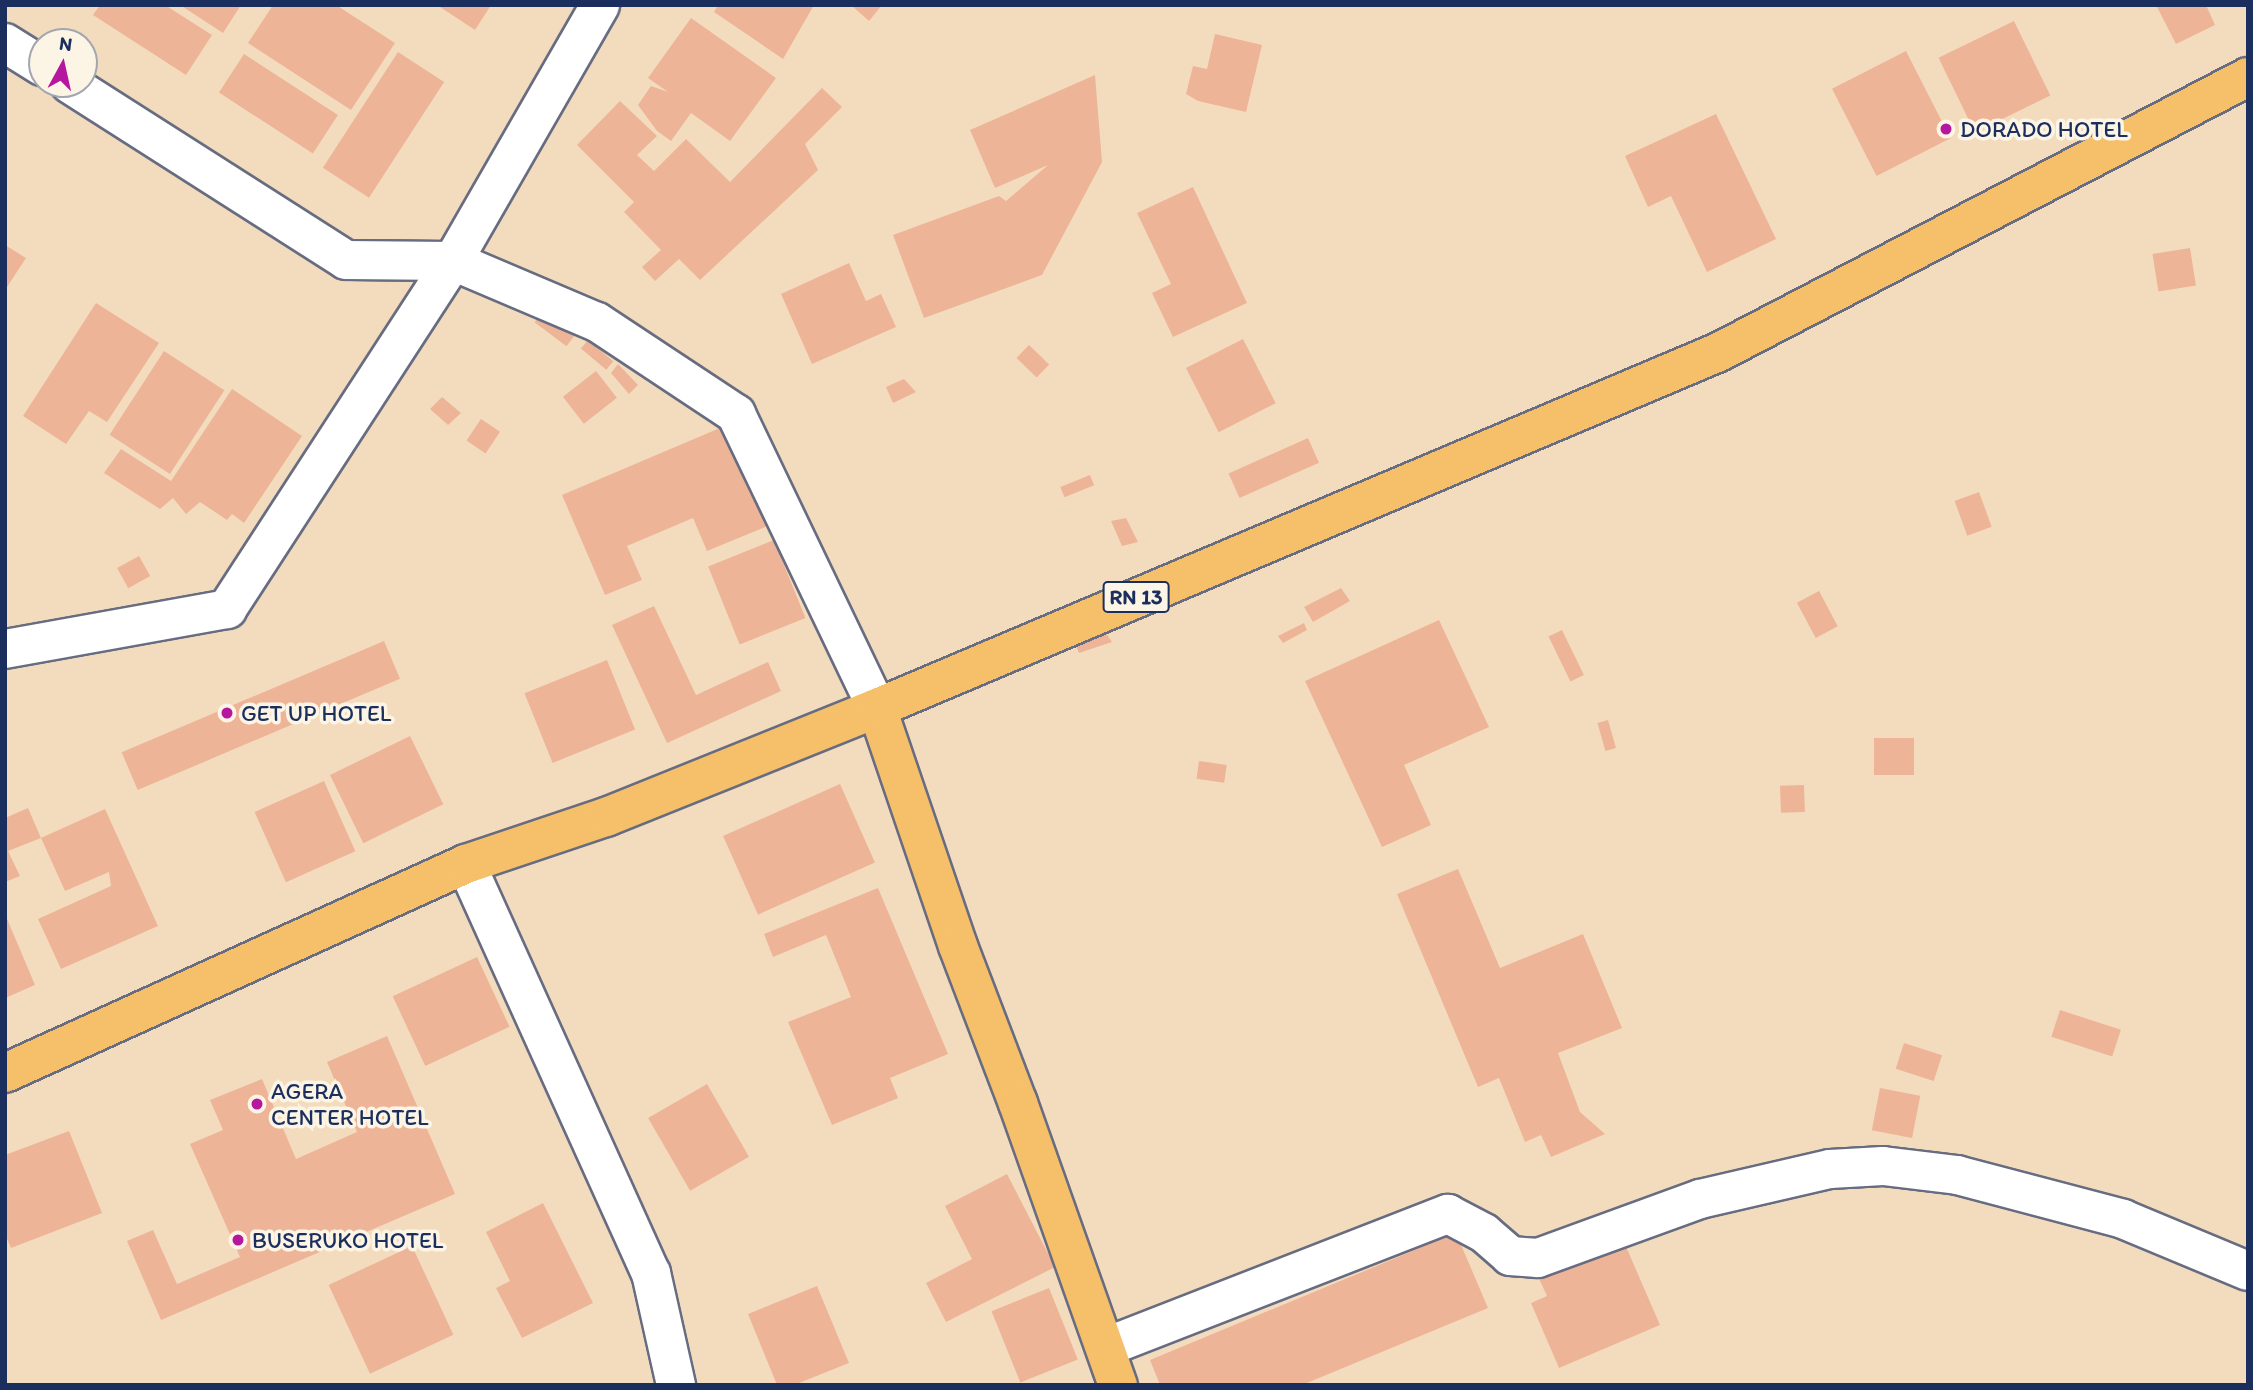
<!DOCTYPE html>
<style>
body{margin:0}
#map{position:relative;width:2253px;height:1390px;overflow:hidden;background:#f3dcbe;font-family:Itim,sans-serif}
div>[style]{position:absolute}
.building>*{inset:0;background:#eeb497;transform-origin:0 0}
.roads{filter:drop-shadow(2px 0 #676c80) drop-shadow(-2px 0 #676c80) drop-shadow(0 2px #676c80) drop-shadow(0 -2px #676c80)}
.minor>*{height:38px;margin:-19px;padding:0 19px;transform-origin:19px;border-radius:19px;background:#fff}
.major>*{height:38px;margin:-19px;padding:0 19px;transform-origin:19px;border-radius:19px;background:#f6c06b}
.dots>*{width:19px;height:19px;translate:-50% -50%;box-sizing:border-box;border:4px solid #fcf5e5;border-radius:50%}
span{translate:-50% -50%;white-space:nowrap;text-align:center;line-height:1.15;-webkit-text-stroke:7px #fcf5e5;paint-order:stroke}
.shield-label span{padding:2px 5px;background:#fcf5e5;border:2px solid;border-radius:5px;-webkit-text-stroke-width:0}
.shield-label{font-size:21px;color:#1b2f5e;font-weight:700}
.poi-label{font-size:23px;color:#1b2f5e}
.left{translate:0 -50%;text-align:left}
.frame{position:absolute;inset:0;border:7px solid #1b2f5e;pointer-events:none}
.north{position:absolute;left:28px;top:28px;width:70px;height:70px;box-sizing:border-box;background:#fcf5e5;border:2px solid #a2a6af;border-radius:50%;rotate:8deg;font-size:19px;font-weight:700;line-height:28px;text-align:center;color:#1b2f5e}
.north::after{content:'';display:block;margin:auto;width:24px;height:32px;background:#b5179e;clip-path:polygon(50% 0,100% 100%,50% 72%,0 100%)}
</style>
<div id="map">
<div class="building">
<div style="clip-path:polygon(100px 5px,165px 5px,212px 35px,186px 75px,93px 15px)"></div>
<div style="clip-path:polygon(180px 5px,241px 5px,223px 33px)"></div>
<div style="clip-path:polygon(273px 5px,336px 5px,395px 43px,351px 110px,248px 43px)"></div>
<div style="clip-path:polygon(437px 5px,491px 5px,475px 30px)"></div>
<div style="clip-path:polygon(718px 5px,814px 5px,783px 59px,714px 12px)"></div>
<div style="clip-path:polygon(851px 5px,882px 5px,869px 21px)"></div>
<div style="clip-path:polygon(2156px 5px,2206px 5px,2215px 25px,2176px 44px)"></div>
<div style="clip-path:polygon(691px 18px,776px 78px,730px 141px,691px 113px,671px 141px,657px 131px,638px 105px,651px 86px,668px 92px,648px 78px)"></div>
<div style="left:2014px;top:21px;width:83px;height:84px;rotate:64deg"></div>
<div style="clip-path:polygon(1215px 34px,1262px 45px,1246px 112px,1198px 101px,1186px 94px,1193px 66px,1207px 69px)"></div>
<div style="left:1906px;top:51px;width:98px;height:83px;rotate:63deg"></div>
<div style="left:398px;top:52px;width:55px;height:138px;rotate:33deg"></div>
<div style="left:244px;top:54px;width:112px;height:46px;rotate:33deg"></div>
<div style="clip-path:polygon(1095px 75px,1102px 162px,1042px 275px,924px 318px,893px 235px,999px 196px,1006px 201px,1048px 165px,995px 188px,970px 130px)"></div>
<div style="clip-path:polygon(822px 88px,842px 107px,805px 144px,818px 170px,700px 280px,679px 259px,655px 281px,642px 267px,661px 250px,624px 212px,634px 202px,577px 145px,620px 101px,657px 136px,637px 155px,654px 171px,686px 139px,730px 182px)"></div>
<div style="clip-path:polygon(1716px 114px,1776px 239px,1707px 272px,1671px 196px,1648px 207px,1625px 156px)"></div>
<div style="clip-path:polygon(1193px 187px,1247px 303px,1173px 337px,1152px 293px,1171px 284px,1137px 213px)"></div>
<div style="clip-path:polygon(5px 245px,26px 258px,5px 290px)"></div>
<div style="left:2190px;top:248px;width:38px;height:38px;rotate:81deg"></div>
<div style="clip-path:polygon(849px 263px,866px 301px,881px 294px,896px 327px,812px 364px,781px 294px)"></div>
<div style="clip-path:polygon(96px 303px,159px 343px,107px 422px,89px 411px,66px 444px,23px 416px)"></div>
<div style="left:543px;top:311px;width:40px;height:14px;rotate:37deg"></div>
<div style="left:1243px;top:339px;width:72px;height:64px;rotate:63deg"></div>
<div style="left:588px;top:340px;width:33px;height:11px;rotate:40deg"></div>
<div style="left:1029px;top:345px;width:28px;height:18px;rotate:44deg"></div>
<div style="left:164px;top:351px;width:72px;height:100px;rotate:33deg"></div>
<div style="clip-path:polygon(618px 364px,638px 385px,629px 394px,611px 373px)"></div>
<div style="left:596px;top:371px;width:34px;height:42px;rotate:52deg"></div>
<div style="clip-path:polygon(904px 379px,916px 392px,893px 403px,886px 387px)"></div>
<div style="clip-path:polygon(232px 389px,302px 436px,244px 523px,232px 514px,227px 520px,200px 502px,186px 514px,173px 498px,160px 509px,104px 473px,121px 449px,171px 481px)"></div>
<div style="clip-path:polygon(442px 397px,461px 413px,448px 425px,430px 409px)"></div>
<div style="left:481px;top:419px;width:23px;height:26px;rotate:34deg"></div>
<div style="clip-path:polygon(727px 425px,770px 525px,707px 551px,693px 518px,627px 546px,642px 580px,605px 595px,562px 495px)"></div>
<div style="left:1308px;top:438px;width:27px;height:87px;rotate:66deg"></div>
<div style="left:1090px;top:475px;width:11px;height:32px;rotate:68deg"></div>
<div style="left:1979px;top:492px;width:37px;height:26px;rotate:70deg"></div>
<div style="clip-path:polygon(1126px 518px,1138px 542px,1122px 546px,1111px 521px)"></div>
<div style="left:774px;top:540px;width:84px;height:71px;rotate:68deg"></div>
<div style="left:139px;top:556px;width:23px;height:25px;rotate:61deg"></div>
<div style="clip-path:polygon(1341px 588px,1350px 601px,1313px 622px,1304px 607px)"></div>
<div style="left:1819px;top:591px;width:40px;height:25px;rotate:62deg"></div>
<div style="clip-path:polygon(654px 606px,696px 695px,768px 662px,781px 691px,667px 743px,612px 625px)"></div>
<div style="clip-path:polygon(1439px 620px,1489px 727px,1404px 765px,1431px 825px,1382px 847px,1305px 681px)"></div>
<div style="clip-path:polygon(1304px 623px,1307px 630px,1283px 643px,1278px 636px)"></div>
<div style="left:1562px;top:630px;width:50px;height:15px;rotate:64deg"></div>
<div style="clip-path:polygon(1106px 633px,1112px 642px,1079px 653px,1075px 644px)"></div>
<div style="left:384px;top:641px;width:41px;height:285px;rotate:67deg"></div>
<div style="left:607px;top:660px;width:75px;height:89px;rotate:68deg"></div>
<div style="left:1608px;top:720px;width:29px;height:11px;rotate:74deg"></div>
<div style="left:410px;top:736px;width:76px;height:89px;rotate:64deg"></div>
<div style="left:1914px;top:738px;width:37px;height:40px;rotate:90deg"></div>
<div style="left:1199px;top:761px;width:28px;height:18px;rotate:8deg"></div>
<div style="left:324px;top:781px;width:77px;height:76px;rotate:66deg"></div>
<div style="left:840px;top:784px;width:86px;height:128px;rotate:66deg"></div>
<div style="left:1804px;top:785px;width:27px;height:24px;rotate:88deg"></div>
<div style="clip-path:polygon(28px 808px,41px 838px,8px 851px,20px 876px,5px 882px,5px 818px)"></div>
<div style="clip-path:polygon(105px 809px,158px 926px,61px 969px,38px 919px,111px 886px,109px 872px,65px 891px,41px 838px)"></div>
<div style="clip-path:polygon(1458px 869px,1500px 968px,1583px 934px,1622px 1028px,1558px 1053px,1580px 1112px,1605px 1134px,1551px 1157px,1541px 1135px,1525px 1142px,1499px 1078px,1478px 1087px,1397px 894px)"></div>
<div style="clip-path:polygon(878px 888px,948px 1054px,890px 1078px,898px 1098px,832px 1125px,788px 1022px,851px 997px,826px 935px,773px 957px,764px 934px)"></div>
<div style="clip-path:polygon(5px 914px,35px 985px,5px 998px)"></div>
<div style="left:477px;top:957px;width:77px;height:93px;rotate:65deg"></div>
<div style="left:2060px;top:1010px;width:64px;height:28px;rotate:18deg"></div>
<div style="clip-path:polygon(387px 1036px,455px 1194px,161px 1320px,127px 1241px,153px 1230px,177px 1284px,240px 1257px,190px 1144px,223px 1130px,210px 1100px,262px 1079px,296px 1159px,357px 1132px,327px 1062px)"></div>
<div style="left:1904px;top:1043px;width:40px;height:27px;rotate:18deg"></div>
<div style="left:707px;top:1084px;width:84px;height:68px;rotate:60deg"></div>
<div style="left:1880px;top:1088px;width:41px;height:43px;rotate:11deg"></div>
<div style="clip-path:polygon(69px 1131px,102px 1213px,11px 1248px,5px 1234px,5px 1155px)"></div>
<div style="clip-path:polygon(1007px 1174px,1055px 1267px,946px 1322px,926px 1283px,972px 1259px,945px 1206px)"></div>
<div style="clip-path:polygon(543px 1203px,593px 1303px,522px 1338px,496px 1288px,510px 1281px,486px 1232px)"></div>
<div style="clip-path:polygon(1456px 1233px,1488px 1308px,1302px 1385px,1160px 1385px,1150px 1360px)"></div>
<div style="clip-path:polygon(1621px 1235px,1660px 1325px,1559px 1368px,1531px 1303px,1547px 1296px,1536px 1272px)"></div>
<div style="left:412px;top:1246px;width:98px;height:92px;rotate:65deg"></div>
<div style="clip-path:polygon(817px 1286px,849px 1363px,794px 1385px,777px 1385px,748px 1314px)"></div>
<div style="left:1049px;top:1288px;width:77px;height:62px;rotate:68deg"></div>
</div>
<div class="roads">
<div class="minor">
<div style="left:5px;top:43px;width:44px;rotate:31.9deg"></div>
<div style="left:70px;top:84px;width:327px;rotate:32.5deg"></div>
<div style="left:346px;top:260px;width:107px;rotate:0.5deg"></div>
<div style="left:453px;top:261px;width:156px;rotate:23deg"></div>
<div style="left:597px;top:322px;width:167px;rotate:33.5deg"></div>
<div style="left:736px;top:414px;width:326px;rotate:64.4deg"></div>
<div style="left:5px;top:649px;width:226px;rotate:-10.2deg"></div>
<div style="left:227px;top:609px;width:415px;rotate:-57deg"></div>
<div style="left:453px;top:261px;width:295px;rotate:-60.1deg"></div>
<div style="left:466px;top:864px;width:449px;rotate:65.7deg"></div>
<div style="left:651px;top:1273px;width:115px;rotate:77.4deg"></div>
<div style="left:1106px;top:1347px;width:367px;rotate:-21.3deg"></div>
<div style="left:1448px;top:1214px;width:41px;rotate:27.8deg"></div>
<div style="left:1484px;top:1233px;width:35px;rotate:41deg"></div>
<div style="left:1510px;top:1256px;width:28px;rotate:4deg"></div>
<div style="left:1538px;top:1258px;width:172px;rotate:-20deg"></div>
<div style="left:1700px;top:1199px;width:133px;rotate:-13deg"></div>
<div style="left:1830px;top:1169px;width:53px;rotate:-3.2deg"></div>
<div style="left:1883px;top:1166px;width:75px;rotate:6.9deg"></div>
<div style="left:1957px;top:1175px;width:172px;rotate:14.8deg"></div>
<div style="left:2123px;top:1219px;width:135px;rotate:22.6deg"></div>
</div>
<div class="major">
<div style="left:877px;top:708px;width:251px;rotate:71.2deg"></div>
<div style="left:958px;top:946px;width:168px;rotate:69.1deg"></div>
<div style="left:1018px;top:1103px;width:299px;rotate:70.5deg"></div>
<div style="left:5px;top:1073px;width:506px;rotate:-24.39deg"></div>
<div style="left:466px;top:864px;width:148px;rotate:-18.6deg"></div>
<div style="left:606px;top:817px;width:292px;rotate:-21.9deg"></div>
<div style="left:877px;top:708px;width:914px;rotate:-22.92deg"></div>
<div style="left:1719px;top:352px;width:596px;rotate:-27.47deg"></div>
</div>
</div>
<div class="dots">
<div style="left:1946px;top:129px;background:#b5179e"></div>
<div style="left:227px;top:713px;background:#b5179e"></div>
<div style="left:257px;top:1104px;background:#b5179e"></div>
<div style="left:238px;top:1240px;background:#b5179e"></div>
</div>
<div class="shield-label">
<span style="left:1136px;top:597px">RN 13</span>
</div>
<div class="poi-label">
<span class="left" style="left:1960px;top:129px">DORADO HOTEL</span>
<span class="left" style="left:241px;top:713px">GET UP HOTEL</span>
<span class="left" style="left:271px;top:1104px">AGERA<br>CENTER HOTEL</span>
<span class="left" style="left:252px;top:1240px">BUSERUKO HOTEL</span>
</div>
<div class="frame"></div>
<div class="north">N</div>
</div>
